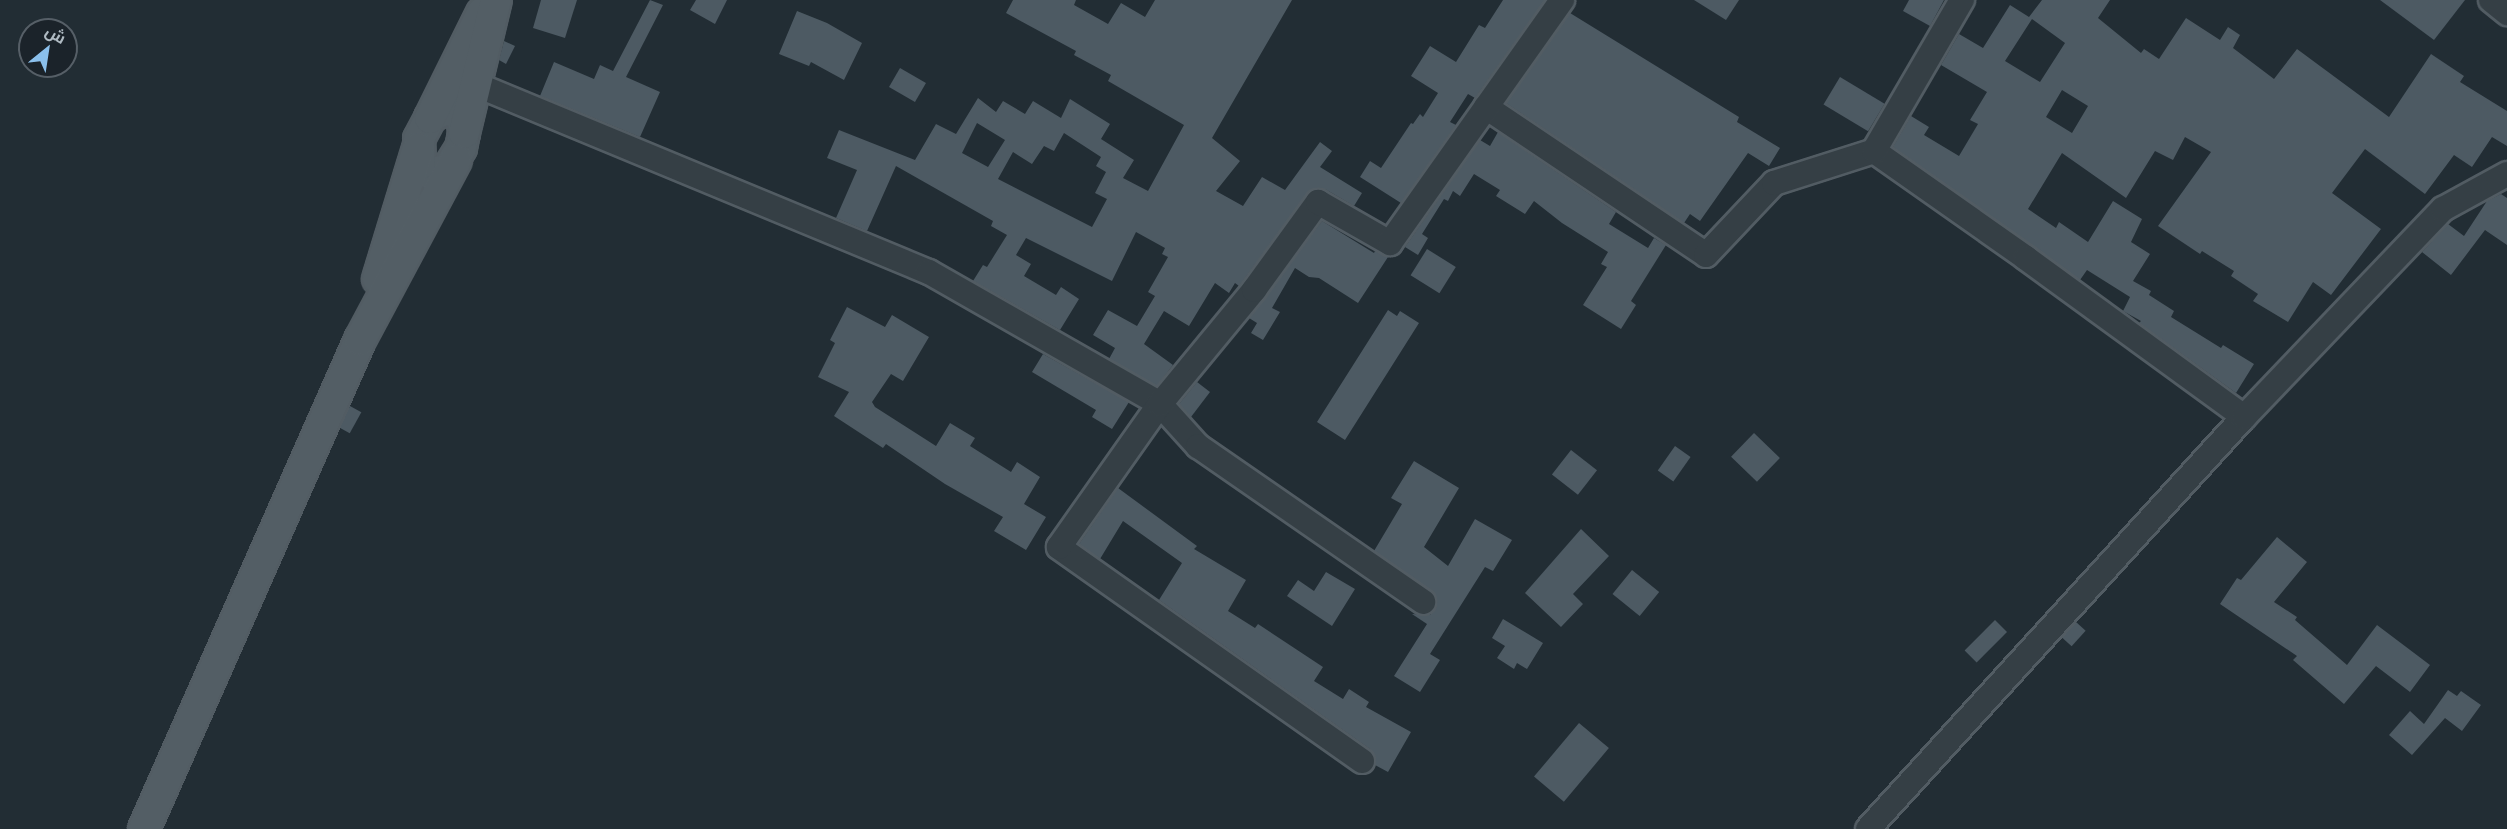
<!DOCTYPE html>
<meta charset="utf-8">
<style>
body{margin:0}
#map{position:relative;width:2507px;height:829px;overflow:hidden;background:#222d34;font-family:"Open Sans",Cairo,sans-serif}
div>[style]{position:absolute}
.building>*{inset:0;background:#4d5a63;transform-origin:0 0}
.roads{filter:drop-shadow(2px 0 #525c63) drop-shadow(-2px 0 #525c63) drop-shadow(0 2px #525c63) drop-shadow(0 -2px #525c63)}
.minor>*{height:24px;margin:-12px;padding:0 12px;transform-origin:12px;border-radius:12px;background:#353f45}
.major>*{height:30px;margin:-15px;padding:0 15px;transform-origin:15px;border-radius:15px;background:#535e65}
span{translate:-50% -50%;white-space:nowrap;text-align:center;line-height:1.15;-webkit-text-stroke:5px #1b232a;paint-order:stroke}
.north{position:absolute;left:18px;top:18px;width:60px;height:60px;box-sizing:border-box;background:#1b232a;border:2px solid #565f67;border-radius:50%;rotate:30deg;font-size:16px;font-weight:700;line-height:24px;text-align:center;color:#afbac2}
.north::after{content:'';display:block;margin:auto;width:21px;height:27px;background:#8bc0ec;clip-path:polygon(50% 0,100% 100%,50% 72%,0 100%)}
</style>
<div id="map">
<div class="building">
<div style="clip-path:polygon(541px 0,577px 0,565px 38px,533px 28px)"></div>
<div style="clip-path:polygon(650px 0,663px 5px,626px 77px,660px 92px,640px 137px,540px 96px,554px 62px,594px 79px,600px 65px,613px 71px)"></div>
<div style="clip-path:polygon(696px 0,727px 0,715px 24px,690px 10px)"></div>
<div style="clip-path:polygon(evenodd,1013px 0,1076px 0,1074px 5px,1108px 24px,1121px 3px,1145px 17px,1155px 0,1292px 0,1212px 138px,1240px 161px,1216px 191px,1243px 206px,1262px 177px,1285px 190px,1320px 142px,1332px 151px,1320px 167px,1362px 193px,1354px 206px,1325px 189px,1311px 189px,1239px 286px,1235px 283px,1229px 293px,1215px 283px,1189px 326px,1164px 311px,1144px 344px,1173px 365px,1157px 386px,1109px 359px,1115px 348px,1093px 335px,1108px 310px,1137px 326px,1155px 296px,1148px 292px,1168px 257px,1162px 254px,1165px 248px,1136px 232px,1112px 281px,1026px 238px,1016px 255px,1031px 264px,1024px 276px,1056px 295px,1061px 287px,1079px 299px,1060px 330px,973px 281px,983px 265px,987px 267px,1007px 235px,991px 226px,993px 221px,896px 166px,867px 231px,836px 218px,857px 170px,827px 158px,839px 130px,915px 160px,936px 124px,956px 134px,978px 98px,996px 112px,1003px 101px,1025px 114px,1033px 101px,1061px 118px,1070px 99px,1110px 124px,1101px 139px,1134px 160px,1123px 178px,1148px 191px,1184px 125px,1108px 81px,1111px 75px,1074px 55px,1076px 51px,1006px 13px,1013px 0,977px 123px,1005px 140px,988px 167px,962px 153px,977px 123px,1013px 0,1064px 133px,1101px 157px,1096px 166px,1106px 172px,1095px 193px,1107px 199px,1092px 227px,998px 179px,1013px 152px,1032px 164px,1044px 146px,1054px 151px,1064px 133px)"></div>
<div style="clip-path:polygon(1503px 0,1545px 0,1475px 98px,1468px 94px,1450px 122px,1456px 125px,1401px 203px,1360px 177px,1370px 161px,1381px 168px,1411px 123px,1413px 124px,1420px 114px,1423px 117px,1438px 93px,1411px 76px,1430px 46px,1456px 62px,1479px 25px,1485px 28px)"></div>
<div style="clip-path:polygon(1694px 0,1739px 0,1726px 20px)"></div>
<div style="clip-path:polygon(1909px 0,1944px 0,1930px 26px,1903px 11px)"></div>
<div style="clip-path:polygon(evenodd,2042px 0,2110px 0,2098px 18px,2141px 53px,2144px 49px,2159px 59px,2186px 18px,2220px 40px,2228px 27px,2240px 35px,2233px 48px,2274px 79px,2297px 49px,2389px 117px,2431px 54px,2464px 76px,2460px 82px,2507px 111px,2507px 146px,2492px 137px,2472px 167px,2454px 155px,2425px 194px,2365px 149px,2332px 193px,2381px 229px,2331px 295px,2313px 282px,2288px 322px,2253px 301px,2258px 294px,2231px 276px,2234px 271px,2202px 251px,2200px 254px,2158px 226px,2211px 152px,2185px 137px,2173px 160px,2155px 151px,2126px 198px,2062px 153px,2028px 209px,2056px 228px,2059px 222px,2088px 242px,2113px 201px,2142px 219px,2131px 242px,2150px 254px,2133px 281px,2151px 291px,2149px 295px,2174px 311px,2171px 317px,2221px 348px,2223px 345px,2254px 364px,2236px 393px,2139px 323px,2141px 321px,2123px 311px,2130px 297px,2087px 270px,2080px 280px,1893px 147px,1911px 116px,1929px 127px,1924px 135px,1959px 156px,1978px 124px,1970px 120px,1987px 92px,1941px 65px,1959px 34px,1983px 48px,2010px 5px,2029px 17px,2042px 0,2032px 19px,2065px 43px,2040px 82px,2005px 61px,2032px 19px,2042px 0,2062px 90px,2088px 106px,2072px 133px,2046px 117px,2062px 90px)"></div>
<div style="clip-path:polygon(2380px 0,2465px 0,2434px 40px)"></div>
<div style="clip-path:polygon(797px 11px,827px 23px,862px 43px,844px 80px,811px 62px,809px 66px,779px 54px)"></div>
<div style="clip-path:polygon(1570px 13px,1739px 117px,1737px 122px,1780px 148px,1769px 166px,1748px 153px,1700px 221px,1690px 214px,1684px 223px,1506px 103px)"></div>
<div style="clip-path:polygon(504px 41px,515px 46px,506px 64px,499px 60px)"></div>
<div style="left:900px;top:68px;width:30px;height:22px;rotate:30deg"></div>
<div style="left:1840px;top:77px;width:52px;height:32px;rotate:31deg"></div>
<div style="clip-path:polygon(1498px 132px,1616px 212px,1609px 224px,1648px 248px,1654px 238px,1666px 245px,1631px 301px,1636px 305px,1621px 329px,1583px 305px,1607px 267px,1601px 264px,1608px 252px,1562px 223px,1534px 201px,1525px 214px,1496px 196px,1500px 190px,1474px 174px,1460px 196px,1453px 191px,1448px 201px,1444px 199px,1422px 234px,1428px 238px,1418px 255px,1405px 247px,1480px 140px,1490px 146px)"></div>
<div style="clip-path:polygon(2501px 194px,2507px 198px,2507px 245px,2485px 230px,2451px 275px,2422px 252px,2448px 224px,2464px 236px,2487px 201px)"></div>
<div style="clip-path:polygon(1322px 221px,1374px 253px,1375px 251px,1388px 257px,1358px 303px,1319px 278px,1309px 277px,1295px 268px,1272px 308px,1280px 312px,1263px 340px,1251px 333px,1257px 323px,1249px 318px)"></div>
<div style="left:1427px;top:249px;width:34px;height:31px;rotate:32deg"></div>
<div style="clip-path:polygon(847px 307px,885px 327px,892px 315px,929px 337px,903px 381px,891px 374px,872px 402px,875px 407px,936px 446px,950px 423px,975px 438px,970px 446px,1011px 472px,1017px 462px,1040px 477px,1024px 504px,1046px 517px,1026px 550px,994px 531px,1003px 517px,945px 484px,886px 444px,883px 448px,834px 416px,849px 392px,818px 377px,835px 343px,830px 340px)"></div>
<div style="clip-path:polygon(1388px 310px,1397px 316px,1400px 311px,1419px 323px,1345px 440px,1317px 422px)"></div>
<div style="clip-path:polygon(1043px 354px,1129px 402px,1112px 429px,1092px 417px,1096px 410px,1032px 372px)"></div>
<div style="clip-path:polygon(1197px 382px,1210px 392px,1191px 417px,1179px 404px)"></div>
<div style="left:350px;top:406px;width:13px;height:24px;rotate:29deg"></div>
<div style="left:1754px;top:433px;width:36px;height:33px;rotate:44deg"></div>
<div style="left:1675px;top:446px;width:19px;height:30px;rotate:35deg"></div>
<div style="left:1571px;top:450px;width:33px;height:31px;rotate:38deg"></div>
<div style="clip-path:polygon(1414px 461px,1459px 488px,1424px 547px,1448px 566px,1475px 519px,1512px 540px,1493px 571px,1485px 567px,1430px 654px,1440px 660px,1420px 692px,1394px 676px,1427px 624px,1412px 614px,1430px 615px,1435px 610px,1436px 596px,1374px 551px,1402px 504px,1391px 498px)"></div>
<div style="clip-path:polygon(1118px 488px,1197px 546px,1194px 549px,1246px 580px,1228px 611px,1255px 628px,1258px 624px,1323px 667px,1314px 681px,1343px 699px,1349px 689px,1369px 702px,1366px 707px,1411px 732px,1388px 772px,1375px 765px,1375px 756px,1370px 749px,1159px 600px,1182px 563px,1123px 521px,1100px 559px,1079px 544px)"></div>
<div style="clip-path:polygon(1581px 529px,1609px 556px,1573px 594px,1583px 604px,1561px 627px,1525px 593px)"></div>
<div style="clip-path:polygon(2277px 537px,2307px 562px,2274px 602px,2297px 617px,2295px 620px,2347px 665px,2377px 625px,2430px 665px,2410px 692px,2376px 666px,2344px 704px,2293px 660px,2297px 656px,2220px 604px,2237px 578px,2241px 580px)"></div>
<div style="left:1632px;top:570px;width:35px;height:31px;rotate:39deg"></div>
<div style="clip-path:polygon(1326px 572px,1355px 589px,1332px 626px,1287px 596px,1298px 580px,1314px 591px)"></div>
<div style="clip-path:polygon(1503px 619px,1543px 643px,1527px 669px,1517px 663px,1514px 669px,1497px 658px,1505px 646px,1492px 638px)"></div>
<div style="left:1995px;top:620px;width:17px;height:43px;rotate:45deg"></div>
<div style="left:2076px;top:622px;width:13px;height:21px;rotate:42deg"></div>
<div style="clip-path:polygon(2448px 690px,2457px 696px,2461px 691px,2481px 705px,2462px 731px,2445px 718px,2412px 755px,2389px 735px,2410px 711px,2424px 724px)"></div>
<div style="left:1579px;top:723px;width:39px;height:70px;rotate:40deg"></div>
</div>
<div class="roads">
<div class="minor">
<div style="left:2491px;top:0;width:21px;rotate:39deg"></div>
<div style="left:477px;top:85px;width:489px;rotate:22.5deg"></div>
<div style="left:929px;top:272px;width:266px;rotate:29.7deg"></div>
<div style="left:1160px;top:404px;width:57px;rotate:47.9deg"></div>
<div style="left:1198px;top:446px;width:274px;rotate:34.7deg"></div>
<div style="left:1486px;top:107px;width:265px;rotate:33.9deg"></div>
<div style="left:1706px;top:255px;width:99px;rotate:-46.6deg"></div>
<div style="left:1774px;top:183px;width:105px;rotate:-17.7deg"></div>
<div style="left:1874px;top:151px;width:186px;rotate:35.1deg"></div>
<div style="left:2026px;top:258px;width:270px;rotate:36.1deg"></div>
<div style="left:1874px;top:151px;width:175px;rotate:-59.8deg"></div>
<div style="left:1362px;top:761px;width:371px;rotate:-144.8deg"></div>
<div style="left:1059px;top:547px;width:175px;rotate:-54.8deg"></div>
<div style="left:1160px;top:404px;width:148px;rotate:-50.5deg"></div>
<div style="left:1254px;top:290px;width:109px;rotate:-54deg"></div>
<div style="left:1318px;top:202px;width:83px;rotate:29.7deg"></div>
<div style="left:1390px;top:243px;width:298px;rotate:-54.7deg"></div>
<div style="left:1868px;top:829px;width:558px;rotate:-47.62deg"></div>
<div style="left:2244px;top:417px;width:288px;rotate:-46.3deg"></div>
<div style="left:2443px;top:209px;width:73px;rotate:-28.7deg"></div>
</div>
<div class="major">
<div style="left:449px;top:110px;width:10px;rotate:24deg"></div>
<div style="left:458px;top:114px;width:9px;rotate:58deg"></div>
<div style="left:463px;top:122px;width:11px;rotate:85deg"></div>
<div style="left:464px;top:133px;width:15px;rotate:101deg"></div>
<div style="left:461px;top:148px;width:25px;rotate:122deg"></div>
<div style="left:448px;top:169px;width:18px;rotate:164deg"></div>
<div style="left:431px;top:174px;width:15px;rotate:-138deg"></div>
<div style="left:420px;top:164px;width:25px;rotate:-92deg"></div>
<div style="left:419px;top:139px;width:24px;rotate:-62deg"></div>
<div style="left:430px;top:118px;width:11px;rotate:-34deg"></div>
<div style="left:439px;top:112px;width:10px;rotate:-11deg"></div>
<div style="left:430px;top:118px;width:117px;rotate:-63.7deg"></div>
<div style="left:464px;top:133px;width:137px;rotate:-76.5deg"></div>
<div style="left:378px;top:279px;width:137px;rotate:-73deg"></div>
<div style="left:144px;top:829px;width:535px;rotate:-66.17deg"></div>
<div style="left:360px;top:340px;width:204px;rotate:-61.9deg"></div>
</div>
</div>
<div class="north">ش</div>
</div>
